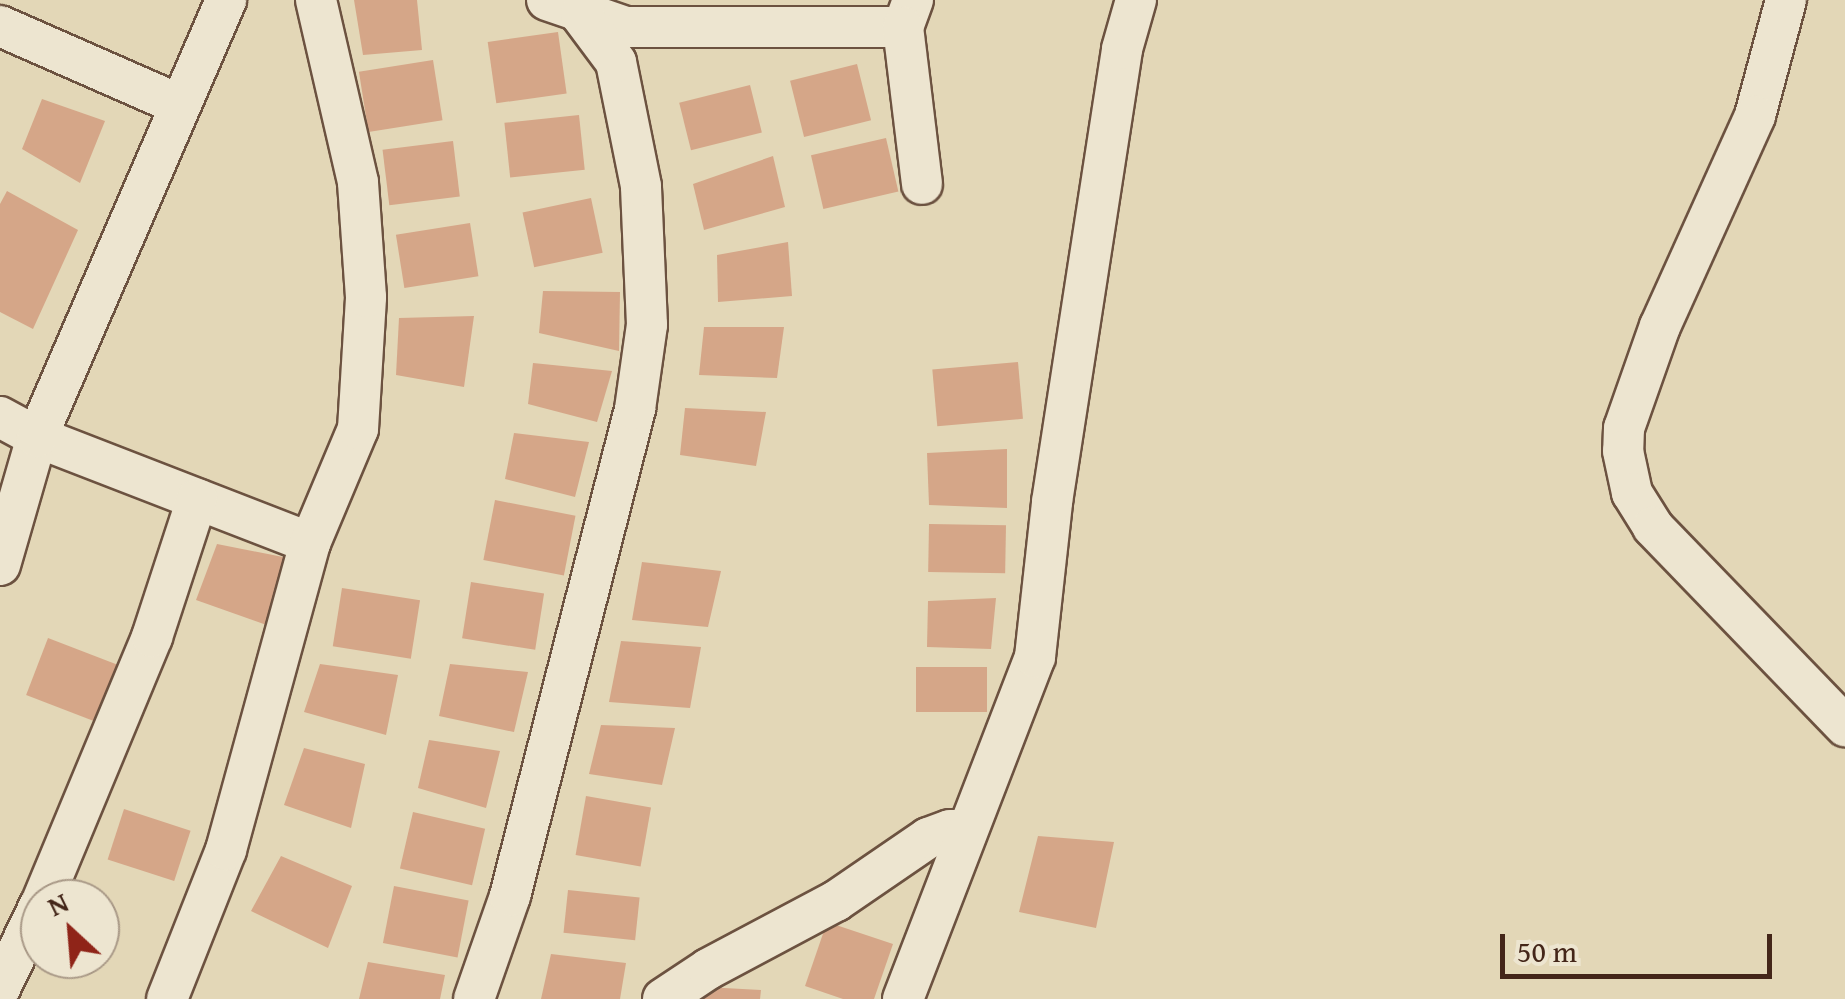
<!DOCTYPE html>
<style>
body{margin:0}
#map{position:relative;width:1845px;height:999px;overflow:hidden;background:#e3d7b7;font-family:"Gentium Book Plus",serif}
div>[style]{position:absolute}
.building>*{inset:0;background:#d5a688;transform-origin:0 0}
.roads{filter:drop-shadow(2px 0 #6c5240) drop-shadow(-2px 0 #6c5240) drop-shadow(0 2px #6c5240) drop-shadow(0 -2px #6c5240)}
.street>*{height:40px;margin:-20px;padding:0 20px;transform-origin:20px;border-radius:20px;background:#ede5d0}
span{translate:-50% -50%;white-space:nowrap;text-align:center;line-height:1.15;-webkit-text-stroke:8px #ede5d0;paint-order:stroke}
.north{position:absolute;left:20px;top:879px;width:100px;height:100px;box-sizing:border-box;background:#ede5d0;border:2px solid #a99987;border-radius:50%;rotate:334deg;font-size:28px;font-weight:700;line-height:40px;text-align:center;color:#442619}
.north::after{content:'';display:block;margin:auto;width:35px;height:45px;background:#8f2418;clip-path:polygon(50% 0,100% 100%,50% 72%,0 100%)}
.scale{position:absolute;left:1500px;top:934px;width:272px;height:45px;box-sizing:border-box;border:5px solid #442619;border-top:0;padding-left:12px;font-size:30px;line-height:35px;white-space:nowrap;color:#442619;-webkit-text-stroke:8px #ede5d0;paint-order:stroke}
</style>
<div id="map">
<div class="building">
<div style="clip-path:polygon(354px 0,417px 0,422px 50px,363px 55px)"></div>
<div style="left:558px;top:32px;width:62px;height:71px;rotate:82deg"></div>
<div style="left:433px;top:60px;width:61px;height:75px;rotate:81deg"></div>
<div style="left:857px;top:64px;width:58px;height:69px;rotate:76deg"></div>
<div style="left:750px;top:85px;width:49px;height:73px;rotate:76deg"></div>
<div style="clip-path:polygon(42px 99px,105px 121px,80px 183px,22px 149px)"></div>
<div style="left:579px;top:115px;width:55px;height:75px;rotate:84deg"></div>
<div style="left:886px;top:138px;width:55px;height:77px;rotate:77deg"></div>
<div style="left:453px;top:141px;width:56px;height:71px;rotate:83deg"></div>
<div style="clip-path:polygon(773px 156px,785px 207px,704px 230px,693px 184px)"></div>
<div style="clip-path:polygon(7px 191px,78px 230px,33px 329px,0 312px,0 204px)"></div>
<div style="left:591px;top:198px;width:56px;height:70px;rotate:78deg"></div>
<div style="left:470px;top:223px;width:54px;height:75px;rotate:81deg"></div>
<div style="clip-path:polygon(788px 242px,792px 296px,718px 302px,717px 255px)"></div>
<div style="clip-path:polygon(543px 291px,620px 292px,619px 351px,539px 333px)"></div>
<div style="clip-path:polygon(474px 316px,464px 387px,396px 375px,399px 318px)"></div>
<div style="clip-path:polygon(704px 327px,784px 327px,777px 378px,699px 375px)"></div>
<div style="left:1018px;top:362px;width:57px;height:86px;rotate:85deg"></div>
<div style="clip-path:polygon(533px 363px,612px 371px,597px 422px,528px 404px)"></div>
<div style="clip-path:polygon(685px 408px,766px 412px,756px 466px,680px 455px)"></div>
<div style="clip-path:polygon(514px 433px,589px 442px,575px 497px,505px 479px)"></div>
<div style="clip-path:polygon(1007px 449px,1007px 508px,929px 505px,927px 453px)"></div>
<div style="left:495px;top:500px;width:82px;height:61px;rotate:11deg"></div>
<div style="left:929px;top:524px;width:77px;height:48px;rotate:1deg"></div>
<div style="clip-path:polygon(217px 544px,288px 558px,272px 627px,196px 600px)"></div>
<div style="clip-path:polygon(642px 562px,721px 571px,708px 627px,632px 620px)"></div>
<div style="left:471px;top:582px;width:74px;height:57px;rotate:9deg"></div>
<div style="left:342px;top:588px;width:79px;height:59px;rotate:9deg"></div>
<div style="clip-path:polygon(996px 598px,991px 649px,927px 647px,928px 601px)"></div>
<div style="left:48px;top:638px;width:87px;height:61px;rotate:21deg"></div>
<div style="clip-path:polygon(621px 641px,701px 647px,690px 708px,609px 702px)"></div>
<div style="clip-path:polygon(320px 664px,398px 675px,386px 735px,304px 712px)"></div>
<div style="clip-path:polygon(450px 664px,528px 672px,514px 732px,439px 716px)"></div>
<div style="left:916px;top:667px;width:71px;height:45px"></div>
<div style="clip-path:polygon(601px 725px,675px 728px,662px 785px,589px 774px)"></div>
<div style="clip-path:polygon(429px 740px,500px 751px,486px 808px,418px 788px)"></div>
<div style="clip-path:polygon(304px 748px,365px 764px,351px 828px,284px 805px)"></div>
<div style="left:586px;top:796px;width:66px;height:60px;rotate:10deg"></div>
<div style="left:124px;top:809px;width:70px;height:53px;rotate:18deg"></div>
<div style="left:413px;top:812px;width:74px;height:58px;rotate:13deg"></div>
<div style="clip-path:polygon(1038px 836px,1114px 842px,1096px 928px,1019px 912px)"></div>
<div style="clip-path:polygon(281px 856px,352px 886px,328px 948px,251px 911px)"></div>
<div style="left:394px;top:886px;width:76px;height:58px;rotate:11deg"></div>
<div style="left:568px;top:890px;width:72px;height:43px;rotate:6deg"></div>
<div style="clip-path:polygon(827px 922px,893px 944px,874px 999px,843px 999px,805px 986px)"></div>
<div style="clip-path:polygon(551px 954px,626px 963px,620px 999px,541px 999px)"></div>
<div style="clip-path:polygon(368px 962px,445px 975px,440px 999px,359px 999px)"></div>
<div style="clip-path:polygon(687px 986px,761px 990px,760px 999px,682px 999px)"></div>
</div>
<div class="roads">
<div class="street">
<div style="left:547px;top:0;width:83px;rotate:18.9deg"></div>
<div style="left:626px;top:27px;width:277px"></div>
<div style="left:913px;top:0;width:29px;rotate:110deg"></div>
<div style="left:903px;top:27px;width:158px;rotate:83.1deg"></div>
<div style="left:1786px;top:0;width:120px;rotate:105deg"></div>
<div style="left:1755px;top:116px;width:230px;rotate:114.3deg"></div>
<div style="left:1660px;top:326px;width:108px;rotate:109.4deg"></div>
<div style="left:1624px;top:428px;width:23px;rotate:92deg"></div>
<div style="left:1623px;top:451px;width:43px;rotate:77.9deg"></div>
<div style="left:1632px;top:493px;width:40px;rotate:58deg"></div>
<div style="left:1653px;top:527px;width:277px;rotate:46deg"></div>
<div style="left:0;top:26px;width:194px;rotate:23.7deg"></div>
<div style="left:0;top:417px;width:42px;rotate:28.4deg"></div>
<div style="left:37px;top:437px;width:293px;rotate:21.2deg"></div>
<div style="left:0;top:565px;width:133px;rotate:-73.9deg"></div>
<div style="left:37px;top:437px;width:476px;rotate:-66.6deg"></div>
<div style="left:43px;top:899px;width:284px;rotate:-67.4deg"></div>
<div style="left:152px;top:637px;width:145px;rotate:-71.9deg"></div>
<div style="left:0;top:988px;width:92px;rotate:-64.3deg"></div>
<div style="left:167px;top:999px;width:160px;rotate:-68.4deg"></div>
<div style="left:226px;top:850px;width:318px;rotate:-74.7deg"></div>
<div style="left:310px;top:543px;width:124px;rotate:-67.2deg"></div>
<div style="left:358px;top:429px;width:132px;rotate:-86.5deg"></div>
<div style="left:366px;top:297px;width:115px;rotate:-94deg"></div>
<div style="left:358px;top:182px;width:187px;rotate:-103deg"></div>
<div style="left:474px;top:999px;width:109px;rotate:-70.7deg"></div>
<div style="left:510px;top:896px;width:503px;rotate:-75.6deg"></div>
<div style="left:635px;top:409px;width:85px;rotate:-81.9deg"></div>
<div style="left:647px;top:325px;width:139px;rotate:-92.5deg"></div>
<div style="left:641px;top:186px;width:126px;rotate:-101.4deg"></div>
<div style="left:616px;top:62px;width:59px;rotate:-126.7deg"></div>
<div style="left:581px;top:15px;width:16px;rotate:-72deg"></div>
<div style="left:663px;top:999px;width:54px;rotate:-33.7deg"></div>
<div style="left:708px;top:969px;width:145px;rotate:-28deg"></div>
<div style="left:836px;top:901px;width:112px;rotate:-34.4deg"></div>
<div style="left:928px;top:838px;width:23px;rotate:-20deg"></div>
<div style="left:950px;top:830px;width:17px"></div>
<div style="left:903px;top:999px;width:367px;rotate:-68.9deg"></div>
<div style="left:1035px;top:657px;width:156px;rotate:-83.7deg"></div>
<div style="left:1052px;top:502px;width:458px;rotate:-81.2deg"></div>
<div style="left:1122px;top:49px;width:51px;rotate:-74.1deg"></div>
</div>
</div>
<div class="north">N</div>
<div class="scale">50 m</div>
</div>
